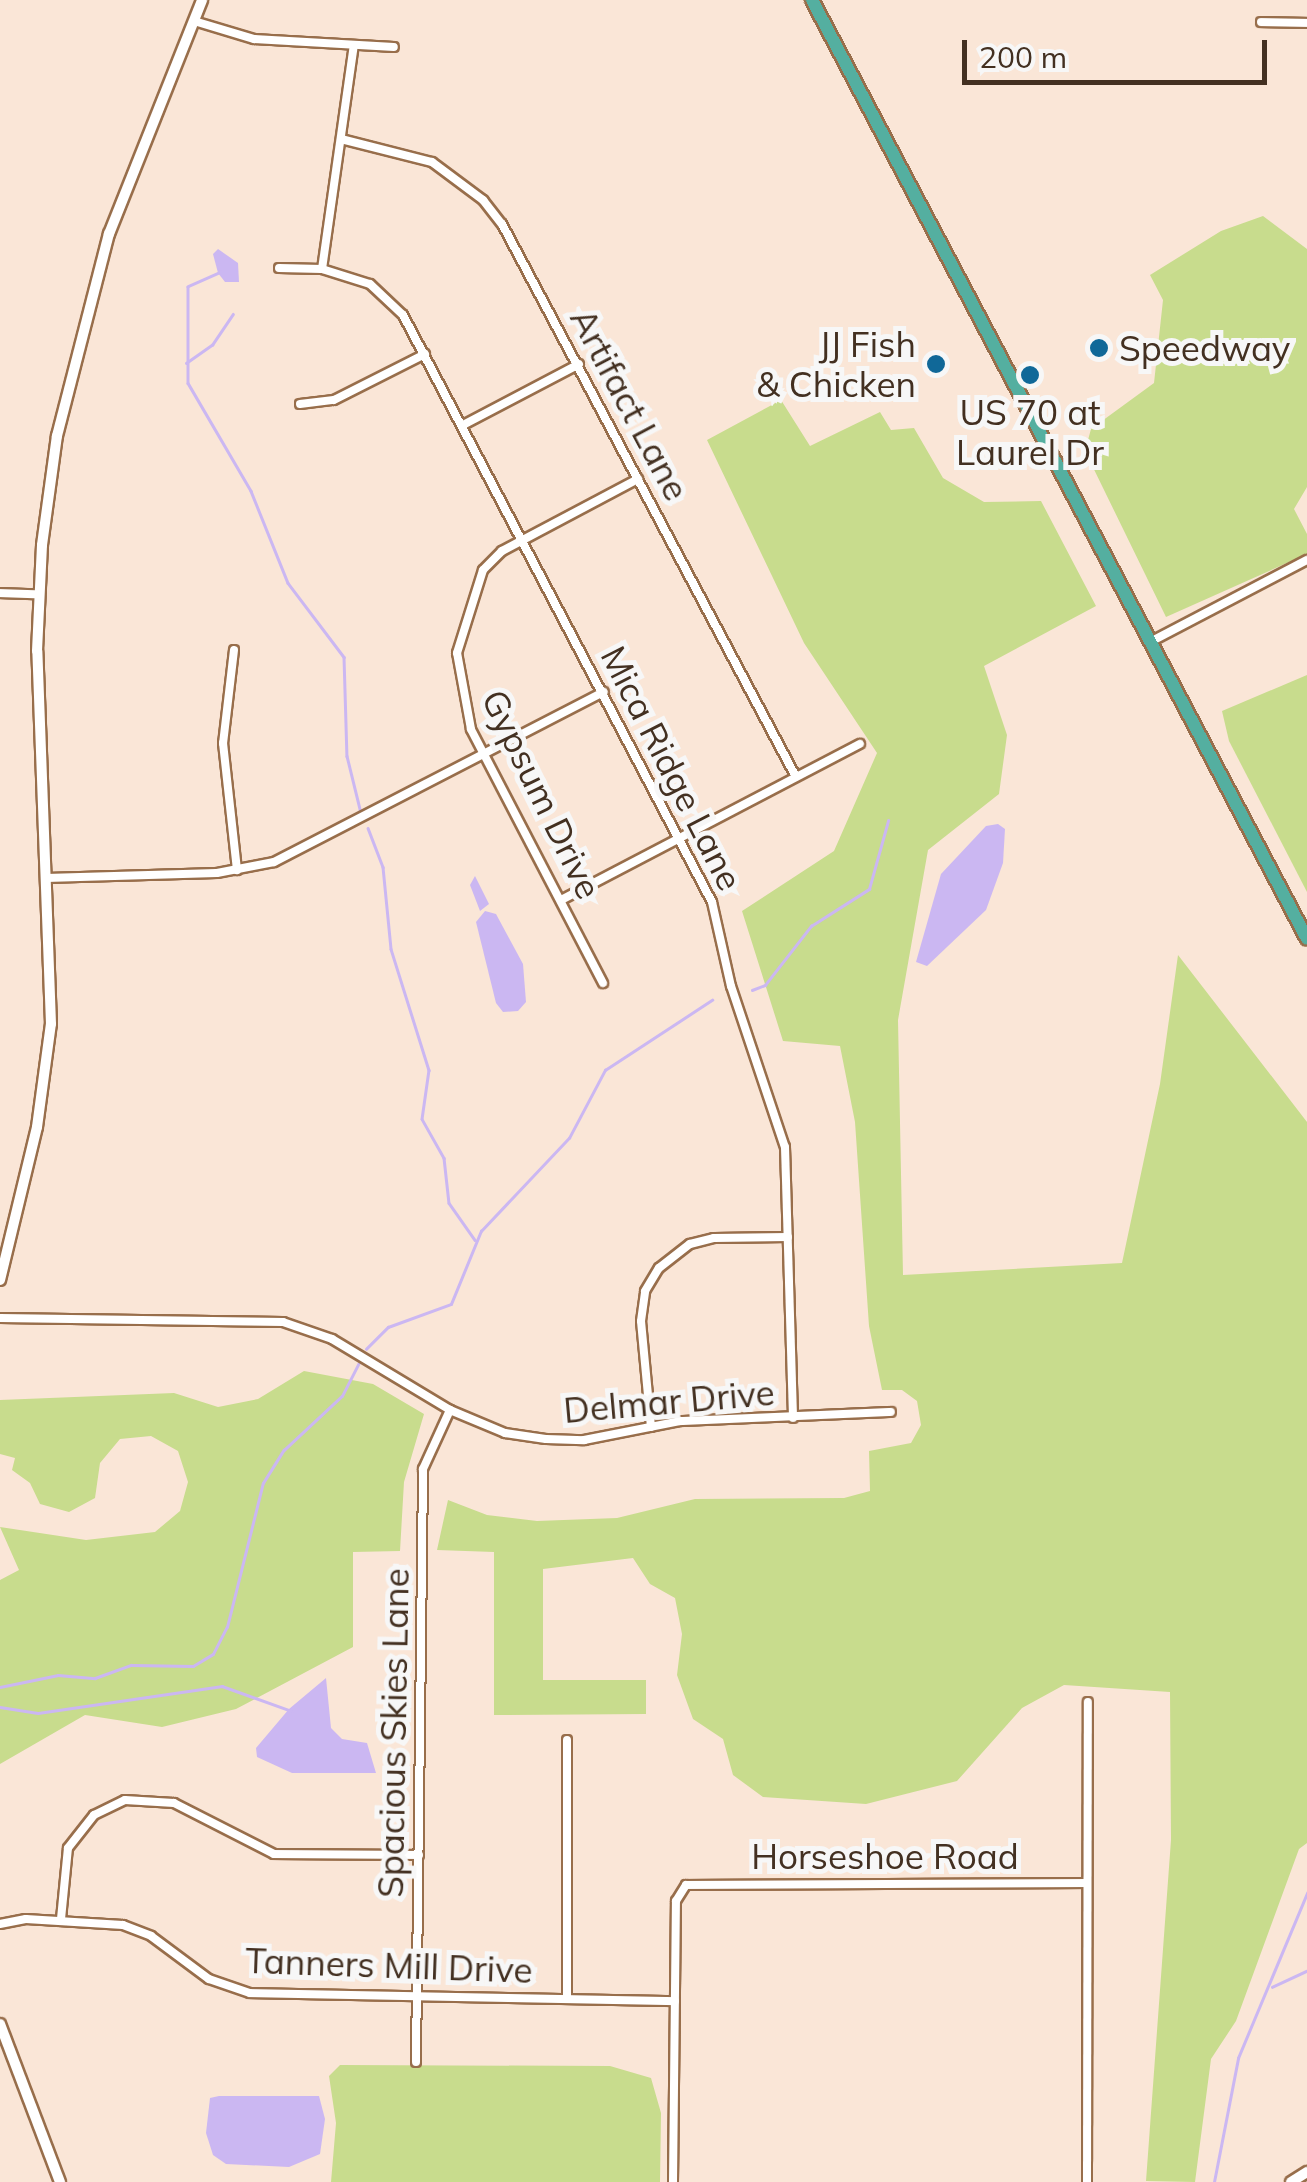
<!DOCTYPE html>
<style>
body{margin:0}
#map{position:relative;width:1307px;height:2182px;overflow:hidden;background:#fae6d7;font-family:Mulish,sans-serif}
div>[style]{position:absolute}
.green>*{inset:0;background:#c8dc8d}
.water>*{inset:0;background:#cbb7f2}
.stream>*{height:2.5px;margin:-1.25px;padding:0 1.25px;transform-origin:1.25px;border-radius:1.25px;background:#cbb7f2}
.roads{filter:drop-shadow(2px 0 #986e4b) drop-shadow(-2px 0 #986e4b) drop-shadow(0 2px #986e4b) drop-shadow(0 -2px #986e4b)}
.minor>*{height:8px;margin:-4px;padding:0 4px;transform-origin:4px;border-radius:4px;background:#fff}
.tertiary>*{height:10px;margin:-5px;padding:0 5px;transform-origin:5px;border-radius:5px;background:#fff}
.trunk>*{height:12px;margin:-6px;padding:0 6px;transform-origin:6px;border-radius:6px;background:#54afa0}
.dots>*{width:28px;height:28px;translate:-50% -50%;box-sizing:border-box;border:5px solid #f7f7f7;border-radius:50%}
span{translate:-50% -50%;white-space:nowrap;text-align:center;line-height:1.15;-webkit-text-stroke:10px #f7f7f7;paint-order:stroke}
.poi-label{font-size:35px;color:#433021}
.right{translate:-100% -50%;text-align:right}
.left{translate:0 -50%;text-align:left}
.street-label{font-size:35px;color:#433021}
.scale{position:absolute;left:962px;top:40px;width:305px;height:45px;box-sizing:border-box;border:5px solid #433021;border-top:0;padding-left:12px;font-size:30px;line-height:35px;white-space:nowrap;color:#433021;-webkit-text-stroke:8px #f7f7f7;paint-order:stroke}
</style>
<div id="map">
<div class="green">
<div style="clip-path:polygon(1263px 216px,1307px 249px,1307px 487px,1294px 509px,1307px 534px,1307px 554px,1166px 617px,1085px 451px,1091px 429px,1154px 383px,1163px 300px,1150px 275px,1221px 231px)"></div>
<div style="clip-path:polygon(781px 400px,810px 446px,880px 412px,891px 430px,914px 428px,943px 478px,984px 502px,1041px 501px,1096px 606px,984px 666px,1007px 735px,999px 794px,928px 850px,898px 1020px,903px 1275px,1122px 1263px,1160px 1084px,1178px 955px,1307px 1122px,1307px 1843px,1299px 1849px,1236px 2021px,1211px 2059px,1195px 2182px,1146px 2181px,1171px 1840px,1170px 1692px,1064px 1685px,1022px 1708px,957px 1781px,866px 1804px,763px 1797px,733px 1775px,723px 1739px,693px 1719px,677px 1675px,682px 1634px,675px 1598px,650px 1584px,633px 1558px,543px 1569px,543px 1680px,646px 1680px,646px 1714px,494px 1715px,494px 1552px,437px 1550px,448px 1500px,487px 1515px,537px 1521px,617px 1518px,695px 1499px,844px 1498px,870px 1491px,869px 1451px,911px 1443px,921px 1425px,917px 1401px,902px 1390px,882px 1390px,869px 1326px,855px 1122px,840px 1046px,783px 1041px,742px 911px,834px 851px,877px 753px,804px 643px,707px 440px)"></div>
<div style="clip-path:polygon(1307px 675px,1307px 892px,1229px 741px,1222px 711px)"></div>
<div style="clip-path:polygon(304px 1371px,373px 1384px,424px 1414px,404px 1482px,400px 1551px,353px 1552px,353px 1647px,236px 1709px,162px 1727px,85px 1715px,0 1764px,0 1580px,19px 1570px,0 1527px,86px 1540px,155px 1532px,180px 1511px,188px 1482px,178px 1451px,151px 1436px,120px 1439px,100px 1463px,95px 1498px,69px 1512px,40px 1504px,30px 1483px,12px 1470px,15px 1458px,0 1454px,0 1400px,174px 1393px,218px 1407px,258px 1399px)"></div>
<div style="clip-path:polygon(340px 2065px,610px 2066px,651px 2078px,661px 2113px,660px 2182px,331px 2182px,336px 2123px,329px 2076px)"></div>
</div>
<div class="water">
<div style="clip-path:polygon(218px 249px,238px 263px,239px 282px,225px 282px,218px 273px,213px 254px)"></div>
<div style="clip-path:polygon(998px 824px,1005px 829px,1003px 863px,986px 910px,927px 966px,916px 962px,941px 874px,986px 826px)"></div>
<div style="clip-path:polygon(475px 876px,489px 904px,480px 911px,470px 885px)"></div>
<div style="clip-path:polygon(485px 911px,496px 914px,523px 964px,526px 1002px,518px 1011px,503px 1012px,496px 1003px,476px 922px)"></div>
<div style="clip-path:polygon(326px 1678px,331px 1728px,342px 1739px,367px 1743px,376px 1773px,292px 1773px,257px 1757px,256px 1748px,289px 1709px)"></div>
<div style="clip-path:polygon(219px 2096px,319px 2096px,325px 2119px,320px 2154px,289px 2167px,226px 2164px,213px 2155px,206px 2133px,210px 2098px)"></div>
</div>
<div class="stream">
<div style="left:221px;top:272px;width:36px;rotate:156deg"></div>
<div style="left:188px;top:287px;width:96px;rotate:90deg"></div>
<div style="left:188px;top:383px;width:125px;rotate:59.7deg"></div>
<div style="left:251px;top:491px;width:99px;rotate:68.1deg"></div>
<div style="left:288px;top:583px;width:93px;rotate:52.9deg"></div>
<div style="left:344px;top:657px;width:99px;rotate:88.3deg"></div>
<div style="left:347px;top:756px;width:59px;rotate:76.2deg"></div>
<div style="left:186px;top:363px;width:32px;rotate:-35deg"></div>
<div style="left:212px;top:345px;width:37px;rotate:-56deg"></div>
<div style="left:368px;top:828px;width:42px;rotate:69deg"></div>
<div style="left:383px;top:867px;width:82px;rotate:84.4deg"></div>
<div style="left:391px;top:949px;width:127px;rotate:72.6deg"></div>
<div style="left:429px;top:1070px;width:49px;rotate:98.1deg"></div>
<div style="left:422px;top:1119px;width:45px;rotate:60.6deg"></div>
<div style="left:444px;top:1158px;width:45px;rotate:83.7deg"></div>
<div style="left:449px;top:1203px;width:45px;rotate:54.9deg"></div>
<div style="left:752px;top:990px;width:14px;rotate:-21deg"></div>
<div style="left:765px;top:985px;width:75px;rotate:-52.1deg"></div>
<div style="left:811px;top:926px;width:69px;rotate:-32.5deg"></div>
<div style="left:869px;top:889px;width:71px;rotate:-74.4deg"></div>
<div style="left:366px;top:1349px;width:31px;rotate:-45deg"></div>
<div style="left:388px;top:1327px;width:67px;rotate:-20.1deg"></div>
<div style="left:451px;top:1304px;width:79px;rotate:-67.7deg"></div>
<div style="left:481px;top:1231px;width:128px;rotate:-46.6deg"></div>
<div style="left:569px;top:1138px;width:77px;rotate:-62.1deg"></div>
<div style="left:605px;top:1070px;width:128px;rotate:-33.2deg"></div>
<div style="left:0;top:1687px;width:59px;rotate:-11.7deg"></div>
<div style="left:58px;top:1675px;width:37px;rotate:5deg"></div>
<div style="left:95px;top:1678px;width:38px;rotate:-20deg"></div>
<div style="left:131px;top:1665px;width:62px;rotate:0.9deg"></div>
<div style="left:193px;top:1666px;width:23px;rotate:-31deg"></div>
<div style="left:213px;top:1654px;width:30px;rotate:-63deg"></div>
<div style="left:227px;top:1627px;width:148px;rotate:-76deg"></div>
<div style="left:263px;top:1483px;width:39px;rotate:-58deg"></div>
<div style="left:284px;top:1450px;width:79px;rotate:-43deg"></div>
<div style="left:342px;top:1396px;width:36px;rotate:-63deg"></div>
<div style="left:0;top:1707px;width:38px;rotate:9deg"></div>
<div style="left:38px;top:1713px;width:186px;rotate:-8.3deg"></div>
<div style="left:222px;top:1686px;width:74px;rotate:19.7deg"></div>
<div style="left:1272px;top:1987px;width:38px;rotate:-25deg"></div>
<div style="left:1214px;top:2182px;width:126px;rotate:-79deg"></div>
<div style="left:1238px;top:2058px;width:179px;rotate:-67.3deg"></div>
</div>
<div class="roads">
<div class="minor">
<div style="left:194px;top:21px;width:63px;rotate:16.7deg"></div>
<div style="left:254px;top:39px;width:140px;rotate:3.3deg"></div>
<div style="left:1261px;top:22px;width:46px;rotate:1.2deg"></div>
<div style="left:341px;top:139px;width:94px;rotate:14.2deg"></div>
<div style="left:432px;top:162px;width:64px;rotate:36.7deg"></div>
<div style="left:483px;top:200px;width:31px;rotate:52deg"></div>
<div style="left:502px;top:224px;width:626px;rotate:62deg"></div>
<div style="left:279px;top:268px;width:43px;rotate:1.3deg"></div>
<div style="left:322px;top:269px;width:50px;rotate:17.4deg"></div>
<div style="left:370px;top:284px;width:45px;rotate:43.2deg"></div>
<div style="left:403px;top:315px;width:663px;rotate:62.24deg"></div>
<div style="left:712px;top:902px;width:86px;rotate:77.3deg"></div>
<div style="left:731px;top:986px;width:170px;rotate:71.5deg"></div>
<div style="left:785px;top:1147px;width:271px;rotate:88.3deg"></div>
<div style="left:322px;top:269px;width:226px;rotate:-81.9deg"></div>
<div style="left:300px;top:404px;width:34px;rotate:-7deg"></div>
<div style="left:334px;top:400px;width:102px;rotate:-26.8deg"></div>
<div style="left:463px;top:425px;width:131px;rotate:-27.7deg"></div>
<div style="left:0;top:593px;width:38px;rotate:2deg"></div>
<div style="left:1150px;top:642px;width:177px;rotate:-27.6deg"></div>
<div style="left:234px;top:650px;width:94px;rotate:96.7deg"></div>
<div style="left:223px;top:743px;width:128px;rotate:83.7deg"></div>
<div style="left:46px;top:878px;width:171px;rotate:-1.7deg"></div>
<div style="left:217px;top:873px;width:58px;rotate:-10.9deg"></div>
<div style="left:274px;top:862px;width:371px;rotate:-27.3deg"></div>
<div style="left:563px;top:899px;width:335px;rotate:-27.6deg"></div>
<div style="left:603px;top:983px;width:286px;rotate:-117.5deg"></div>
<div style="left:471px;top:729px;width:77px;rotate:-100.4deg"></div>
<div style="left:457px;top:653px;width:87px;rotate:-72.6deg"></div>
<div style="left:483px;top:570px;width:27px;rotate:-45deg"></div>
<div style="left:502px;top:551px;width:154px;rotate:-27.9deg"></div>
<div style="left:0;top:1318px;width:283px;rotate:0.8deg"></div>
<div style="left:283px;top:1322px;width:52px;rotate:19.1deg"></div>
<div style="left:332px;top:1339px;width:138px;rotate:31deg"></div>
<div style="left:450px;top:1410px;width:60px;rotate:22.7deg"></div>
<div style="left:505px;top:1433px;width:41px;rotate:8.3deg"></div>
<div style="left:546px;top:1439px;width:38px;rotate:2deg"></div>
<div style="left:584px;top:1440px;width:99px;rotate:-11.1deg"></div>
<div style="left:681px;top:1421px;width:210px;rotate:-2.5deg"></div>
<div style="left:651px;top:1427px;width:106px;rotate:-95.4deg"></div>
<div style="left:641px;top:1321px;width:30px;rotate:-82deg"></div>
<div style="left:645px;top:1291px;width:27px;rotate:-59deg"></div>
<div style="left:659px;top:1268px;width:39px;rotate:-38deg"></div>
<div style="left:690px;top:1244px;width:25px;rotate:-14deg"></div>
<div style="left:714px;top:1238px;width:74px;rotate:-0.8deg"></div>
<div style="left:61px;top:1919px;width:71px;rotate:-84.4deg"></div>
<div style="left:68px;top:1848px;width:42px;rotate:-51.8deg"></div>
<div style="left:94px;top:1815px;width:34px;rotate:-26deg"></div>
<div style="left:125px;top:1800px;width:49px;rotate:3.5deg"></div>
<div style="left:174px;top:1803px;width:112px;rotate:27deg"></div>
<div style="left:274px;top:1854px;width:145px;rotate:0.4deg"></div>
<div style="left:0;top:1924px;width:26px;rotate:-11deg"></div>
<div style="left:26px;top:1919px;width:97px;rotate:3.5deg"></div>
<div style="left:123px;top:1925px;width:30px;rotate:21deg"></div>
<div style="left:151px;top:1936px;width:72px;rotate:36.6deg"></div>
<div style="left:209px;top:1979px;width:43px;rotate:18.9deg"></div>
<div style="left:250px;top:1993px;width:425px;rotate:1.1deg"></div>
<div style="left:567px;top:1998px;width:258px;rotate:-90deg"></div>
<div style="left:416px;top:2062px;width:593px;rotate:-89.32deg"></div>
<div style="left:423px;top:1469px;width:65px;rotate:-65.4deg"></div>
<div style="left:673px;top:2182px;width:281px;rotate:-89.4deg"></div>
<div style="left:676px;top:1901px;width:19px;rotate:-58deg"></div>
<div style="left:686px;top:1885px;width:400px;rotate:-0.3deg"></div>
<div style="left:1087px;top:2182px;width:480px;rotate:-89.9deg"></div>
</div>
<div class="tertiary">
<div style="left:0;top:1280px;width:157px;rotate:-76.4deg"></div>
<div style="left:37px;top:1127px;width:104px;rotate:-82.3deg"></div>
<div style="left:51px;top:1024px;width:373px;rotate:-92.1deg"></div>
<div style="left:37px;top:651px;width:106px;rotate:-87.3deg"></div>
<div style="left:42px;top:545px;width:110px;rotate:-82.2deg"></div>
<div style="left:57px;top:436px;width:209px;rotate:-75.6deg"></div>
<div style="left:109px;top:234px;width:252px;rotate:-68.3deg"></div>
<div style="left:0;top:2024px;width:169px;rotate:69.2deg"></div>
<div style="left:1291px;top:2182px;width:19px;rotate:-32deg"></div>
</div>
<div class="trunk">
<div style="left:812px;top:0;width:1061px;rotate:62.2deg"></div>
</div>
</div>
<div class="dots">
<div style="left:1099px;top:348px;background:#106898"></div>
<div style="left:936px;top:364px;background:#106898"></div>
<div style="left:1030px;top:375px;background:#106898"></div>
</div>
<div class="poi-label">
<span class="right" style="left:916px;top:364px">JJ Fish<br>&amp; Chicken</span>
<span class="left" style="left:1119px;top:348px">Speedway</span>
<span style="left:1030px;top:432px">US 70 at<br>Laurel Dr</span>
</div>
<div class="street-label">
<span style="left:630px;top:404px;rotate:62deg">Artifact Lane</span>
<span style="left:672px;top:768px;rotate:63deg">Mica Ridge Lane</span>
<span style="left:542px;top:794px;rotate:64deg">Gypsum Drive</span>
<span style="left:669px;top:1401px;rotate:-5deg">Delmar Drive</span>
<span style="left:393px;top:1733px;rotate:-89deg">Spacious Skies Lane</span>
<span style="left:885px;top:1856px">Horseshoe Road</span>
<span style="left:389px;top:1965px;rotate:2deg">Tanners Mill Drive</span>
</div>
<div class="scale">200 m</div>
</div>
